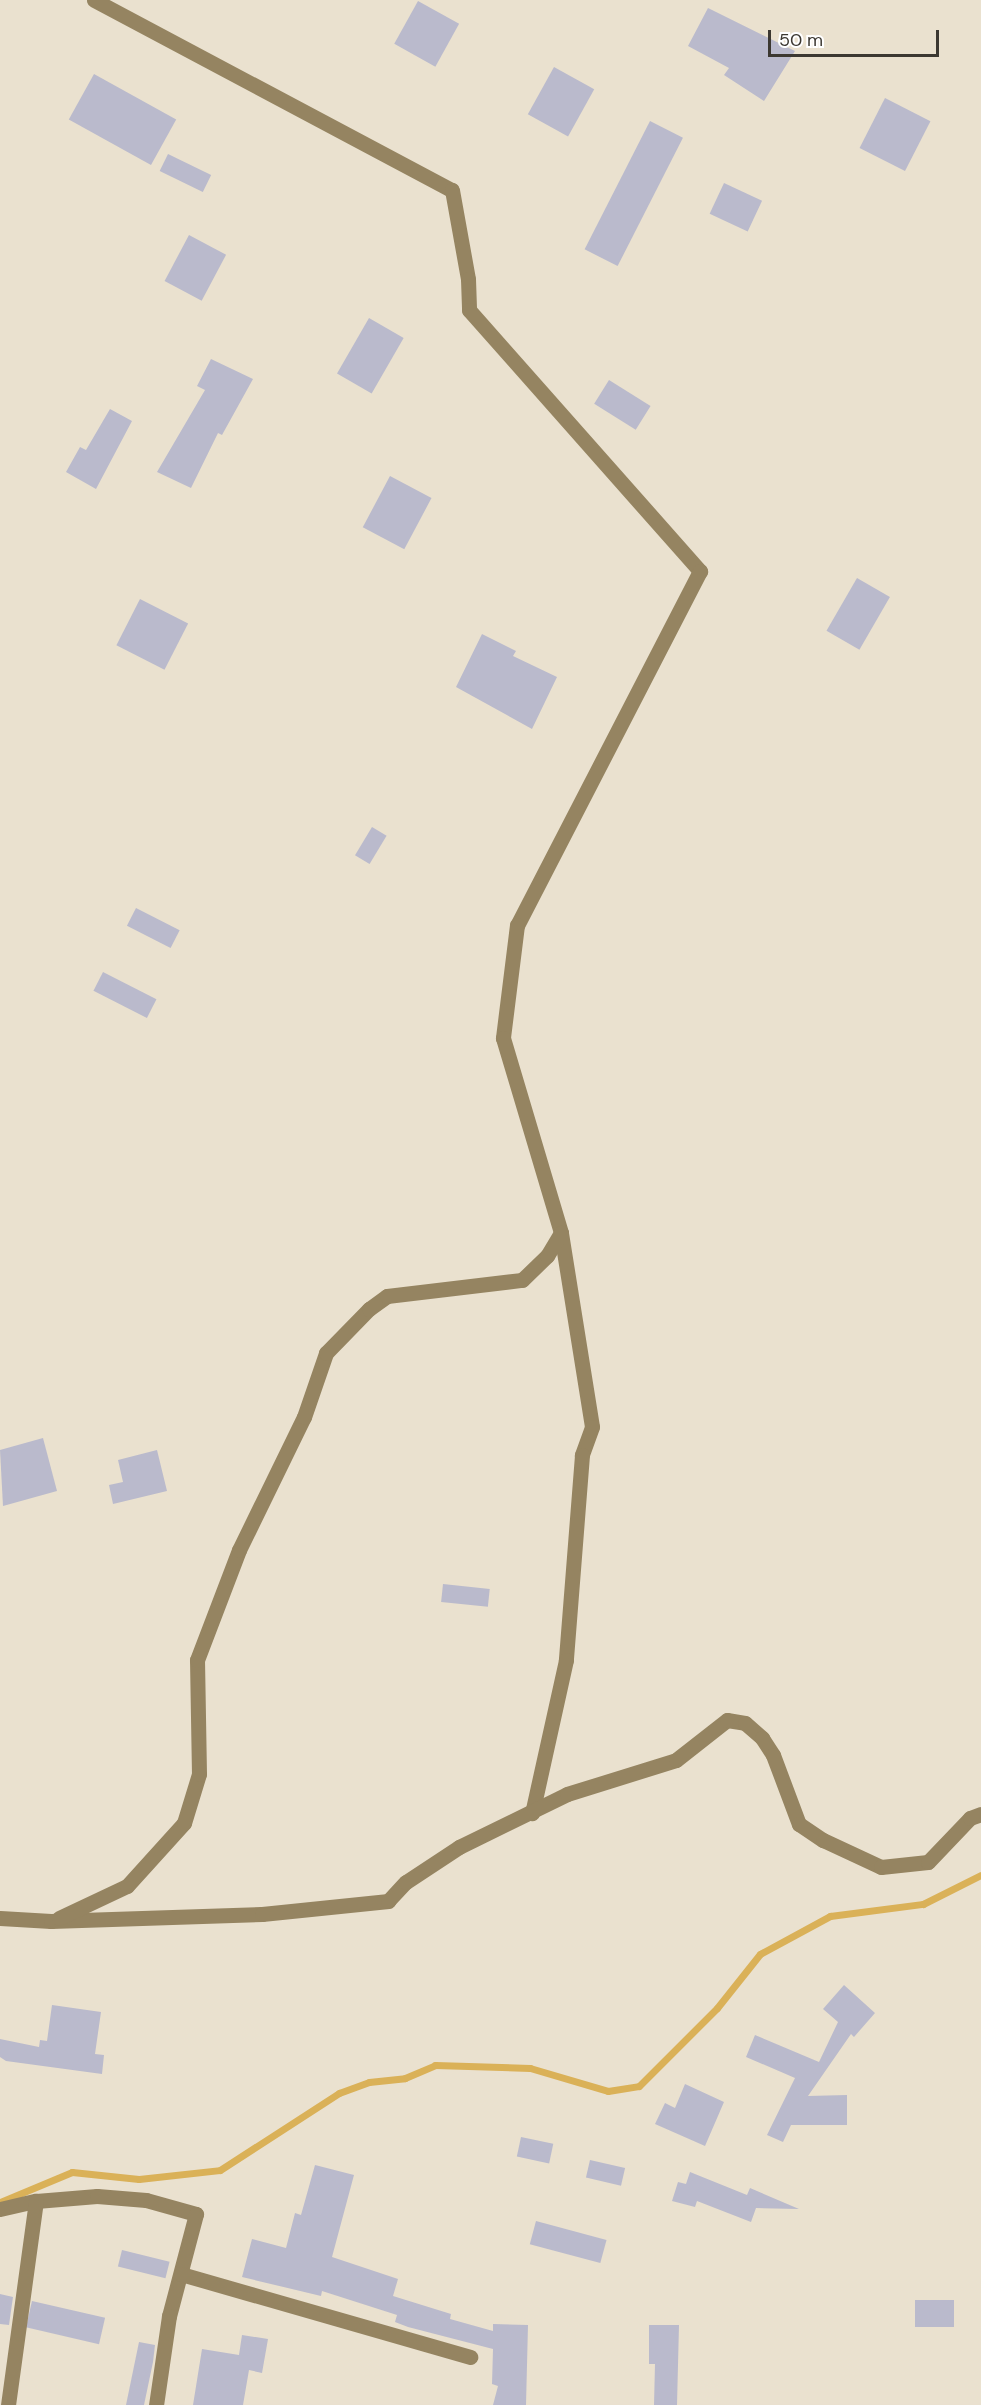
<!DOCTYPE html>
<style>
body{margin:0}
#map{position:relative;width:981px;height:2405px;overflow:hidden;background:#eae1cf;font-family:"DM Sans",sans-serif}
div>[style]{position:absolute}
.stream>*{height:7px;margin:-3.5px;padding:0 3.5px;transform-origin:3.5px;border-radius:3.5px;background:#dab158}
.building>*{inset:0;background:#babacc;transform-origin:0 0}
.minor>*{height:15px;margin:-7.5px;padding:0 7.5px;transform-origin:7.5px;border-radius:7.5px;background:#958461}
span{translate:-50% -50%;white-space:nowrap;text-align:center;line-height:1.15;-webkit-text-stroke:4.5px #fff;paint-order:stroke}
.scale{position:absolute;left:768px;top:30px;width:171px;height:27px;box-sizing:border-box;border:3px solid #3c3831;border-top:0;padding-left:8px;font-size:18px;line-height:21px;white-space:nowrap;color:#3c3831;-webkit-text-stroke:4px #fff;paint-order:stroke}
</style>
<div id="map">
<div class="stream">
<div style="left:0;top:2202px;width:78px;rotate:-22.6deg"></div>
<div style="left:72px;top:2172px;width:67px;rotate:6deg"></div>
<div style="left:139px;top:2179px;width:81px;rotate:-6.3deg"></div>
<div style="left:220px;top:2170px;width:142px;rotate:-32.9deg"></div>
<div style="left:339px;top:2093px;width:32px;rotate:-20deg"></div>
<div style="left:369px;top:2082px;width:36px;rotate:-6deg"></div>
<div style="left:405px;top:2078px;width:33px;rotate:-23deg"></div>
<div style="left:435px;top:2065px;width:95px;rotate:1.8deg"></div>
<div style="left:530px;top:2068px;width:81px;rotate:16.4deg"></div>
<div style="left:608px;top:2091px;width:31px;rotate:-9deg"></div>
<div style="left:639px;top:2086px;width:110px;rotate:-45deg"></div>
<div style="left:717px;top:2008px;width:69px;rotate:-51.5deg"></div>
<div style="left:760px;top:1954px;width:80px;rotate:-28.5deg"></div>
<div style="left:830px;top:1916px;width:94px;rotate:-7.4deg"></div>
<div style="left:923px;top:1904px;width:65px;rotate:-26.6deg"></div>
</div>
<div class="building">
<div style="left:418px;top:1px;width:47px;height:49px;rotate:29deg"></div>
<div style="clip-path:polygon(708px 8px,795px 51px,764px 101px,724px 75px,729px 68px,688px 46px)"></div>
<div style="left:554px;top:67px;width:46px;height:54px;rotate:29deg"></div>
<div style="left:94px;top:74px;width:94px;height:52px;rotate:29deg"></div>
<div style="left:885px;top:98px;width:51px;height:56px;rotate:27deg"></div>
<div style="left:650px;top:121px;width:37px;height:144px;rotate:27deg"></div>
<div style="left:168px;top:154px;width:48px;height:19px;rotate:26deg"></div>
<div style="left:724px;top:183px;width:42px;height:34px;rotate:25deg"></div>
<div style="left:189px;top:235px;width:42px;height:52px;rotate:28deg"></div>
<div style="left:369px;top:318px;width:40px;height:64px;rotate:30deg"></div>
<div style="clip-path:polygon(211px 359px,253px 379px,222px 435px,218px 433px,191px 488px,157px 472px,205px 390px,197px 386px)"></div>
<div style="left:609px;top:380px;width:49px;height:28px;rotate:32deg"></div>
<div style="clip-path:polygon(110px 409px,132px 421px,96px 489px,66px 472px,80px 447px,86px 450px)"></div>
<div style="left:390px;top:476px;width:47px;height:58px;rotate:28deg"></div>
<div style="left:857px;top:578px;width:38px;height:61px;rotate:30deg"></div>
<div style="left:140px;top:599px;width:54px;height:52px;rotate:27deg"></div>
<div style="clip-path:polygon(482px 634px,516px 651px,513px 656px,557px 677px,532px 729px,456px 687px)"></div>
<div style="left:372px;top:827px;width:17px;height:33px;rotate:31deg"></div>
<div style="left:136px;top:908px;width:49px;height:20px;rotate:27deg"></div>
<div style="left:103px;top:972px;width:60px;height:21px;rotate:27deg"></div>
<div style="clip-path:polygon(43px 1438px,57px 1491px,3px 1506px,0 1450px)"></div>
<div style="clip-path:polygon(157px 1450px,167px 1491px,113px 1504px,109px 1485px,123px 1482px,118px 1460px)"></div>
<div style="left:443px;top:1584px;width:47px;height:18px;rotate:6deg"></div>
<div style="clip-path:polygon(844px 1985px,875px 2013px,854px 2037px,851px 2034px,808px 2096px,847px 2095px,847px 2125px,791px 2125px,783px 2142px,767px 2135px,795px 2078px,746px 2057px,755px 2035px,819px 2062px,838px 2022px,823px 2009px)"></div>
<div style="clip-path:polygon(52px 2005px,101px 2012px,95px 2054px,104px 2055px,102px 2074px,6px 2061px,0 2057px,0 2039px,39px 2047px,40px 2040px,47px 2041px)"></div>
<div style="clip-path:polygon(685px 2084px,724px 2102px,705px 2146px,655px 2124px,665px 2103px,675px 2108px)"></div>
<div style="left:521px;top:2137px;width:33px;height:20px;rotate:12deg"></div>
<div style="left:590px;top:2160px;width:36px;height:18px;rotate:13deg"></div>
<div style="clip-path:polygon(315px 2165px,354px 2175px,332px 2257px,398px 2279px,393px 2296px,451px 2314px,450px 2319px,493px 2331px,493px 2324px,528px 2325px,526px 2405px,493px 2405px,498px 2386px,492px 2384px,493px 2349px,408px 2327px,395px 2322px,397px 2315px,322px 2291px,321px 2296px,242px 2277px,252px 2239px,286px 2248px,295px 2213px,301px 2215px)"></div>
<div style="clip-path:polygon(690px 2172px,747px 2195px,750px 2188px,799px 2209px,756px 2208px,751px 2222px,697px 2201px,695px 2207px,672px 2201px,678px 2182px,686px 2184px)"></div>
<div style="left:536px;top:2221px;width:73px;height:24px;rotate:15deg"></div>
<div style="left:122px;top:2250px;width:49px;height:17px;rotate:14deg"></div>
<div style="clip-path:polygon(0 2294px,13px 2297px,9px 2325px,0 2324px)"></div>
<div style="left:915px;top:2300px;width:39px;height:27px"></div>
<div style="left:32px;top:2301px;width:75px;height:27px;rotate:13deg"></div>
<div style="clip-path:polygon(649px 2325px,679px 2325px,677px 2405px,654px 2405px,655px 2364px,649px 2364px)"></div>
<div style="clip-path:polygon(242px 2335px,268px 2339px,262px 2373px,249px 2370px,243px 2405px,193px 2405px,202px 2349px,239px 2355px)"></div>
<div style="clip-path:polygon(139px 2342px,155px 2345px,153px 2362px,144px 2405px,126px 2405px)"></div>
</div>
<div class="minor">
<div style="left:94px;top:0;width:405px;rotate:28deg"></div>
<div style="left:452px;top:190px;width:90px;rotate:79.8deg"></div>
<div style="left:468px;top:279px;width:31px;rotate:88deg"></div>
<div style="left:469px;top:310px;width:349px;rotate:48.5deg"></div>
<div style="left:700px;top:571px;width:399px;rotate:117.3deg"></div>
<div style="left:517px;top:925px;width:114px;rotate:97.1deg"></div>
<div style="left:503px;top:1038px;width:203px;rotate:73.4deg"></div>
<div style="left:561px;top:1233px;width:196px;rotate:80.9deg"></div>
<div style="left:592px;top:1427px;width:30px;rotate:110deg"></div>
<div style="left:582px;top:1455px;width:206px;rotate:94.5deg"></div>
<div style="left:566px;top:1660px;width:157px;rotate:102.5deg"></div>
<div style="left:0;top:1918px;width:51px;rotate:3.4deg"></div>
<div style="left:51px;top:1921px;width:211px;rotate:-1.9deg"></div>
<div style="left:262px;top:1914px;width:127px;rotate:-5.9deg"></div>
<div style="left:388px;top:1901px;width:26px;rotate:-47deg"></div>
<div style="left:406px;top:1882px;width:64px;rotate:-33.4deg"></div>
<div style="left:459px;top:1847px;width:120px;rotate:-26.1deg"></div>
<div style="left:567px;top:1794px;width:114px;rotate:-17.3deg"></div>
<div style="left:676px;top:1760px;width:65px;rotate:-38.1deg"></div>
<div style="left:727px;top:1720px;width:18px;rotate:9deg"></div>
<div style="left:745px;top:1723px;width:23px;rotate:41deg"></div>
<div style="left:762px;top:1738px;width:20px;rotate:57deg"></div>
<div style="left:773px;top:1755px;width:74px;rotate:69.4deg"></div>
<div style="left:799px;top:1824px;width:29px;rotate:34deg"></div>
<div style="left:823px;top:1840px;width:64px;rotate:25deg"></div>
<div style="left:881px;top:1867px;width:47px;rotate:-6.1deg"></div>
<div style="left:928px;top:1862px;width:61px;rotate:-46.3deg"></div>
<div style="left:970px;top:1818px;width:12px;rotate:-20deg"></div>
<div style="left:59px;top:1918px;width:75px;rotate:-25.2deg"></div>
<div style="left:127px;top:1886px;width:85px;rotate:-47.9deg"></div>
<div style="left:184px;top:1823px;width:51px;rotate:-73deg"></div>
<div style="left:199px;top:1774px;width:114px;rotate:-91deg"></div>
<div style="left:197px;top:1660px;width:118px;rotate:-69.1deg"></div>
<div style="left:239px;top:1550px;width:148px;rotate:-64deg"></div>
<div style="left:304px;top:1417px;width:68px;rotate:-71deg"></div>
<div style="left:326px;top:1353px;width:62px;rotate:-45.7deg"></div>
<div style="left:369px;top:1309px;width:22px;rotate:-36deg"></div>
<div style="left:387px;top:1296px;width:136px;rotate:-6.8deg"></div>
<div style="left:522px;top:1280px;width:35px;rotate:-44deg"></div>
<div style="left:547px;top:1256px;width:27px;rotate:-59deg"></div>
<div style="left:0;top:2209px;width:37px;rotate:-13deg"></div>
<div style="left:36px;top:2201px;width:61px;rotate:-4.7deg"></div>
<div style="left:97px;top:2196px;width:49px;rotate:4.7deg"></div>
<div style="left:146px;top:2200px;width:52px;rotate:15.6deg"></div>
<div style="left:196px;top:2214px;width:106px;rotate:104.8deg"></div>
<div style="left:169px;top:2316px;width:90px;rotate:98.3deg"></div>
<div style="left:181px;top:2274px;width:301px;rotate:16deg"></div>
<div style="left:8px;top:2405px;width:206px;rotate:-82.2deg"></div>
</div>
<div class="scale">50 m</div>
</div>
